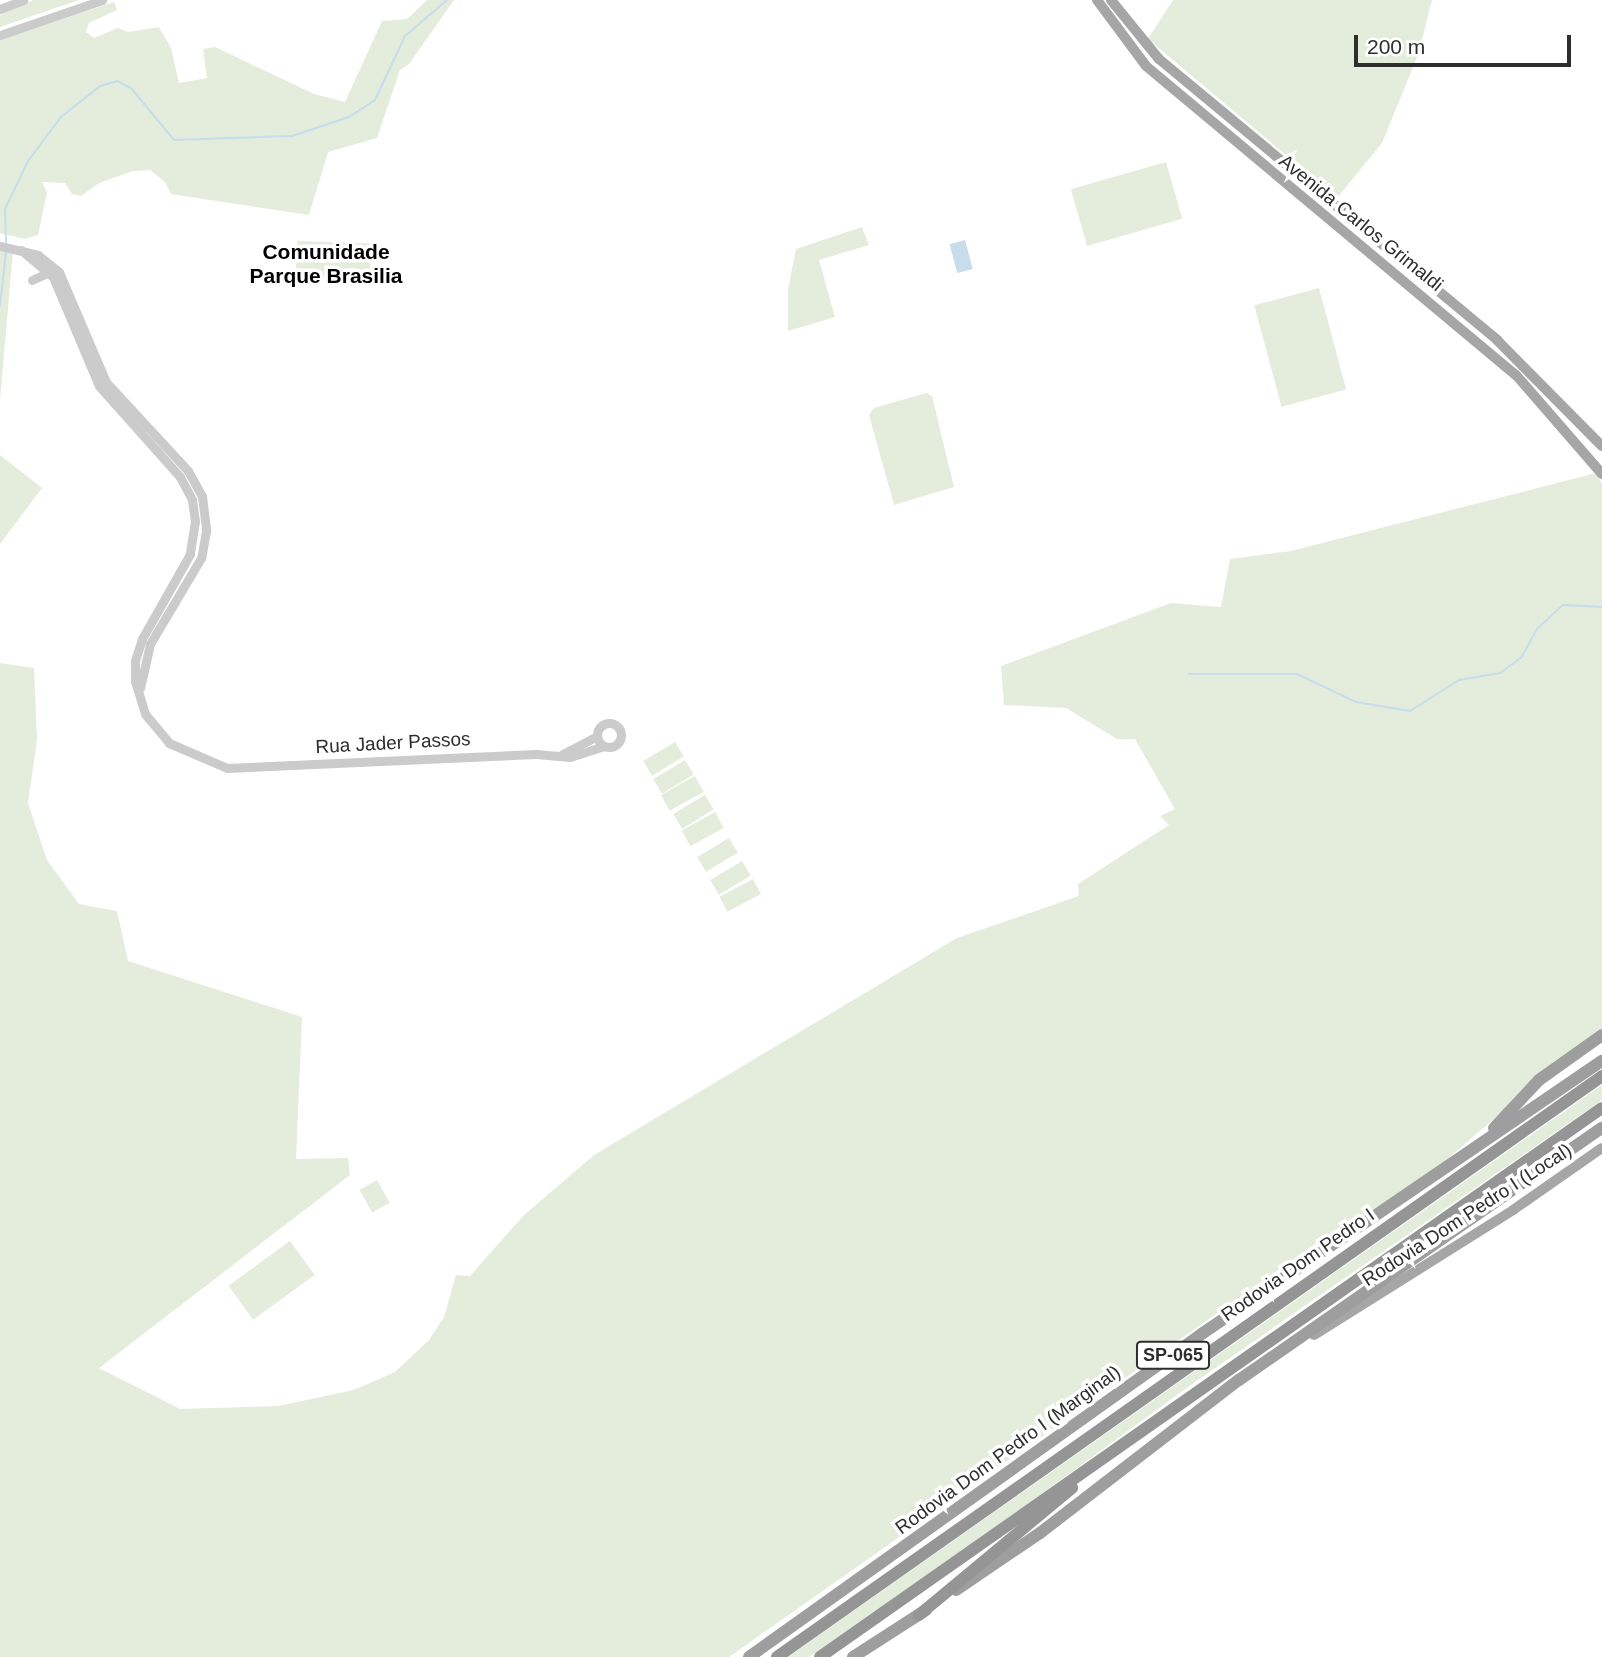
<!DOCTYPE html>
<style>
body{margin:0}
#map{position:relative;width:1602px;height:1657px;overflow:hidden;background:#fff;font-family:Arial,sans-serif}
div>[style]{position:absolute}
.green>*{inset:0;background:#e4ecdb;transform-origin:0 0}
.water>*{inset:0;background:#c7ddec;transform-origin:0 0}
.stream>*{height:2px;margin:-1px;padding:0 1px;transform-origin:1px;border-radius:1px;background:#c7ddec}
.tertiary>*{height:9px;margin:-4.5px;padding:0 4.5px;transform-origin:4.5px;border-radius:4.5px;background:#cbcbcb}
.tertiary>.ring{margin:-4.5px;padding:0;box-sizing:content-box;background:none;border:9px solid #cbcbcb;border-radius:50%}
.primary>*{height:10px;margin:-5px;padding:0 5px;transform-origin:5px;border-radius:5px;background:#a6a6a6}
.trunk>*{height:12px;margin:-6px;padding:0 6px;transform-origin:6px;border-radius:6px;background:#9e9e9e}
.motorway>*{height:12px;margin:-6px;padding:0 6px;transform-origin:6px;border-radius:6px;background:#959595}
span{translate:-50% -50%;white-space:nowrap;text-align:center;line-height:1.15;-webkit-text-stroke:7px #fff;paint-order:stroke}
.shield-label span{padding:2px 5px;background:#fff;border:2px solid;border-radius:5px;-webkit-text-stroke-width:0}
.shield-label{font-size:18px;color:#2e2e2e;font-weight:700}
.street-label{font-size:19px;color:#2e2e2e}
.neighbourhood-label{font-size:21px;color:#000;font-weight:700}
.scale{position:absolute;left:1354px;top:35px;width:217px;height:32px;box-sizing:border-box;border:4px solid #2e2e2e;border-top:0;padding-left:9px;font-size:21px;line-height:24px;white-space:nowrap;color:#2e2e2e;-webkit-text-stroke:5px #fff;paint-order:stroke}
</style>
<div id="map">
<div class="green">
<div style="clip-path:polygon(33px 0,79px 0,0 27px,0 15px)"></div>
<div style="clip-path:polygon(427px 0,454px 0,409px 64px,400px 70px,377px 138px,328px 152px,309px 215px,171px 194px,165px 182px,150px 170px,133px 171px,99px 183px,81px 196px,72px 194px,65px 183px,42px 182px,47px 193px,38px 235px,25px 239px,0 233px,0 40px,114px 2px,117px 10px,89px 23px,86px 32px,94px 38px,118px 28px,128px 32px,159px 27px,171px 48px,179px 83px,207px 78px,203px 49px,215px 47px,314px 94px,345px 102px,382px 21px,407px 19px)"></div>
<div style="clip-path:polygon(1173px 0,1432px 0,1418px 55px,1382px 143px,1337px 198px,1148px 39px)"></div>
<div style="left:1166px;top:162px;width:59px;height:99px;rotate:74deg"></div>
<div style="clip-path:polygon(862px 227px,869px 245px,819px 260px,835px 317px,788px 331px,788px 289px,796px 249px)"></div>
<div style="left:297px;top:241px;width:74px;height:36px;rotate:2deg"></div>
<div style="clip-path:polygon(0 250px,13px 251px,0 401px)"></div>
<div style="left:1319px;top:288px;width:105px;height:67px;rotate:75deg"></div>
<div style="clip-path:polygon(926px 393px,932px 396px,954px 487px,894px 505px,869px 415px,874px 408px)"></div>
<div style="clip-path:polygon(0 455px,42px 488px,0 544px)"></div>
<div style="clip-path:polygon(1596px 473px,1602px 484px,1602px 1036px,1539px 1080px,1417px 1185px,1335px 1230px,729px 1657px,0 1657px,0 663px,34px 668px,37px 740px,28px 803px,47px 860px,79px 904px,117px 911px,128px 961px,302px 1017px,296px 1159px,348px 1158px,350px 1175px,99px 1368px,180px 1409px,278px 1406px,354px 1390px,395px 1372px,429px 1340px,444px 1317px,456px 1275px,470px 1276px,524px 1215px,594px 1155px,957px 938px,1079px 896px,1078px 884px,1169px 825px,1160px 816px,1175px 809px,1135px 739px,1117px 739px,1066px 708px,1004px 705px,1001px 666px,1171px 603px,1221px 607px,1230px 559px,1291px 551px)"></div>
<div style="left:675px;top:742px;width:17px;height:37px;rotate:59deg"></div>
<div style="left:685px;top:760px;width:17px;height:37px;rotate:59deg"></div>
<div style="left:695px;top:776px;width:18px;height:39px;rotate:61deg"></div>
<div style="left:705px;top:795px;width:17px;height:37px;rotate:59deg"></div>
<div style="left:715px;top:812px;width:18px;height:38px;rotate:61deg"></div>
<div style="left:729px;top:838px;width:17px;height:37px;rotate:59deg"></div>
<div style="left:742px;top:861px;width:17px;height:37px;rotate:59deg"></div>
<div style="left:753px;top:879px;width:17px;height:38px;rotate:62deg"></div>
<div style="clip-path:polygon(1602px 1085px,1602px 1100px,1195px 1382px,1004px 1521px,809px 1657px,788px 1657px)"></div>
<div style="left:377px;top:1180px;width:26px;height:20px;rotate:61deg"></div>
<div style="left:290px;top:1241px;width:42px;height:76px;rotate:54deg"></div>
</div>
<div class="water">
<div style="left:965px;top:240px;width:30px;height:16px;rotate:75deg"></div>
</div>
<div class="stream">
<div style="left:6px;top:242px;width:33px;rotate:-92deg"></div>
<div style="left:5px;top:209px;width:53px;rotate:-64.4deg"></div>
<div style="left:28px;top:161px;width:55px;rotate:-53.1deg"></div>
<div style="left:61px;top:117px;width:50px;rotate:-38.5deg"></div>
<div style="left:100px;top:86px;width:18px;rotate:-16deg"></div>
<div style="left:117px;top:81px;width:16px;rotate:27deg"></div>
<div style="left:131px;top:88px;width:67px;rotate:50.4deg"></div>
<div style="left:174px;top:140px;width:118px;rotate:-1.9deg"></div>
<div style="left:292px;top:136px;width:60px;rotate:-18.4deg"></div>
<div style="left:349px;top:117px;width:31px;rotate:-33deg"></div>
<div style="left:375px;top:100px;width:71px;rotate:-64.9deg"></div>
<div style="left:405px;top:36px;width:55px;rotate:-40.6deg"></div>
<div style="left:0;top:306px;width:55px;rotate:-83.8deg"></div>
<div style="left:1189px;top:674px;width:108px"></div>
<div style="left:1297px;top:674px;width:65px;rotate:25.4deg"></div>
<div style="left:1356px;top:702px;width:55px;rotate:9.5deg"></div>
<div style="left:1410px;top:711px;width:58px;rotate:-32.3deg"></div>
<div style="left:1459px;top:680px;width:42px;rotate:-9.7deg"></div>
<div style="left:1500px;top:673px;width:26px;rotate:-36deg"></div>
<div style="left:1521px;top:658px;width:33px;rotate:-61deg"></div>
<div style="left:1537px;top:629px;width:35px;rotate:-43deg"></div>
<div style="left:1563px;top:605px;width:39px;rotate:3deg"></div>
</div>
<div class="tertiary">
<div style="left:0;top:9px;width:25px;rotate:-21deg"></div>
<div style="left:0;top:35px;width:108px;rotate:-18.9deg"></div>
<div style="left:0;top:246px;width:39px;rotate:13deg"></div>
<div style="left:38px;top:255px;width:27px;rotate:39deg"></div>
<div style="left:59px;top:272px;width:120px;rotate:66.9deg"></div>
<div style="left:106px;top:382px;width:121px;rotate:47.3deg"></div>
<div style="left:188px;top:471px;width:29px;rotate:61deg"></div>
<div style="left:202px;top:496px;width:35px;rotate:83deg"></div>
<div style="left:206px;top:531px;width:27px;rotate:100deg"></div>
<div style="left:201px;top:558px;width:100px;rotate:120.7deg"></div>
<div style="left:150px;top:644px;width:45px;rotate:102.8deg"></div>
<div style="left:21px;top:250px;width:42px;rotate:40.2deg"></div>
<div style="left:53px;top:277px;width:118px;rotate:67.1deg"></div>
<div style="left:99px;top:386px;width:122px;rotate:48.3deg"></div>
<div style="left:180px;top:477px;width:26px;rotate:62deg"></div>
<div style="left:192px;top:500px;width:21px;rotate:82deg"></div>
<div style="left:195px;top:521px;width:33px;rotate:99deg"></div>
<div style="left:190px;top:554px;width:98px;rotate:119.5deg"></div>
<div style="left:142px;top:639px;width:23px;rotate:108deg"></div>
<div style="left:135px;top:661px;width:20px;rotate:90deg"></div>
<div style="left:135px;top:681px;width:34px;rotate:73deg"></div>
<div style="left:145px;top:714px;width:38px;rotate:50deg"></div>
<div style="left:169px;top:743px;width:63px;rotate:23.3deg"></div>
<div style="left:227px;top:768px;width:309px;rotate:-2.6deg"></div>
<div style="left:536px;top:754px;width:34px;rotate:5deg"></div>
<div style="left:570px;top:757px;width:35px;rotate:-18deg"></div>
<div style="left:32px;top:280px;width:19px;rotate:-25deg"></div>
<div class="ring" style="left:597px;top:723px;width:15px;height:15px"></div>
<div style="left:561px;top:755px;width:41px;rotate:-27.8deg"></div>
</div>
<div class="primary">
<div style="left:1097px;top:0;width:82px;rotate:53.4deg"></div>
<div style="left:1146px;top:66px;width:482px;rotate:39.9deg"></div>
<div style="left:1516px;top:375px;width:131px;rotate:49deg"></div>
<div style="left:1111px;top:0;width:76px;rotate:50.9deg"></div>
<div style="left:1159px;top:59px;width:440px;rotate:39.7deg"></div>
<div style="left:1497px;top:340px;width:149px;rotate:45.3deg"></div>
<div style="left:1314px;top:1335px;width:235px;rotate:-32.1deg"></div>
<div style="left:1513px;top:1210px;width:108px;rotate:-34.9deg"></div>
</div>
<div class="trunk">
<div style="left:1494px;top:1128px;width:66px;rotate:-46.8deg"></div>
<div style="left:1539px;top:1080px;width:77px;rotate:-35.5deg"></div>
<div style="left:956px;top:1590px;width:102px;rotate:-34.2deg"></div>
<div style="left:1040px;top:1533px;width:251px;rotate:-37.6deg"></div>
<div style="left:1239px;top:1380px;width:442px;rotate:-34.8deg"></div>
<div style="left:749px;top:1657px;width:558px;rotate:-35.51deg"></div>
<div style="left:1203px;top:1333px;width:483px;rotate:-34.3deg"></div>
<div style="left:853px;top:1657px;width:87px;rotate:-32.8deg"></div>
</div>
<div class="motorway">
<div style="left:919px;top:1615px;width:199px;rotate:-39.7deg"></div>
<div style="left:777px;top:1657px;width:1009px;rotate:-35.15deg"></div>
<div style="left:820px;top:1657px;width:955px;rotate:-35.07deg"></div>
</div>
<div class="shield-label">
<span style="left:1173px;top:1355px">SP-065</span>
</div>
<div class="street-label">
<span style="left:1361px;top:223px;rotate:39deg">Avenida Carlos Grimaldi</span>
<span style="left:393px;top:743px;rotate:-3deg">Rua Jader Passos</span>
<span style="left:1467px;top:1215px;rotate:-33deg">Rodovia Dom Pedro I (Local)</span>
<span style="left:1298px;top:1265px;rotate:-35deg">Rodovia Dom Pedro I</span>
<span style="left:1008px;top:1450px;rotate:-36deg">Rodovia Dom Pedro I (Marginal)</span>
</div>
<div class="neighbourhood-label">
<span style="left:326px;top:264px">Comunidade<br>Parque Brasilia</span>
</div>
<div class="scale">200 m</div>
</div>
